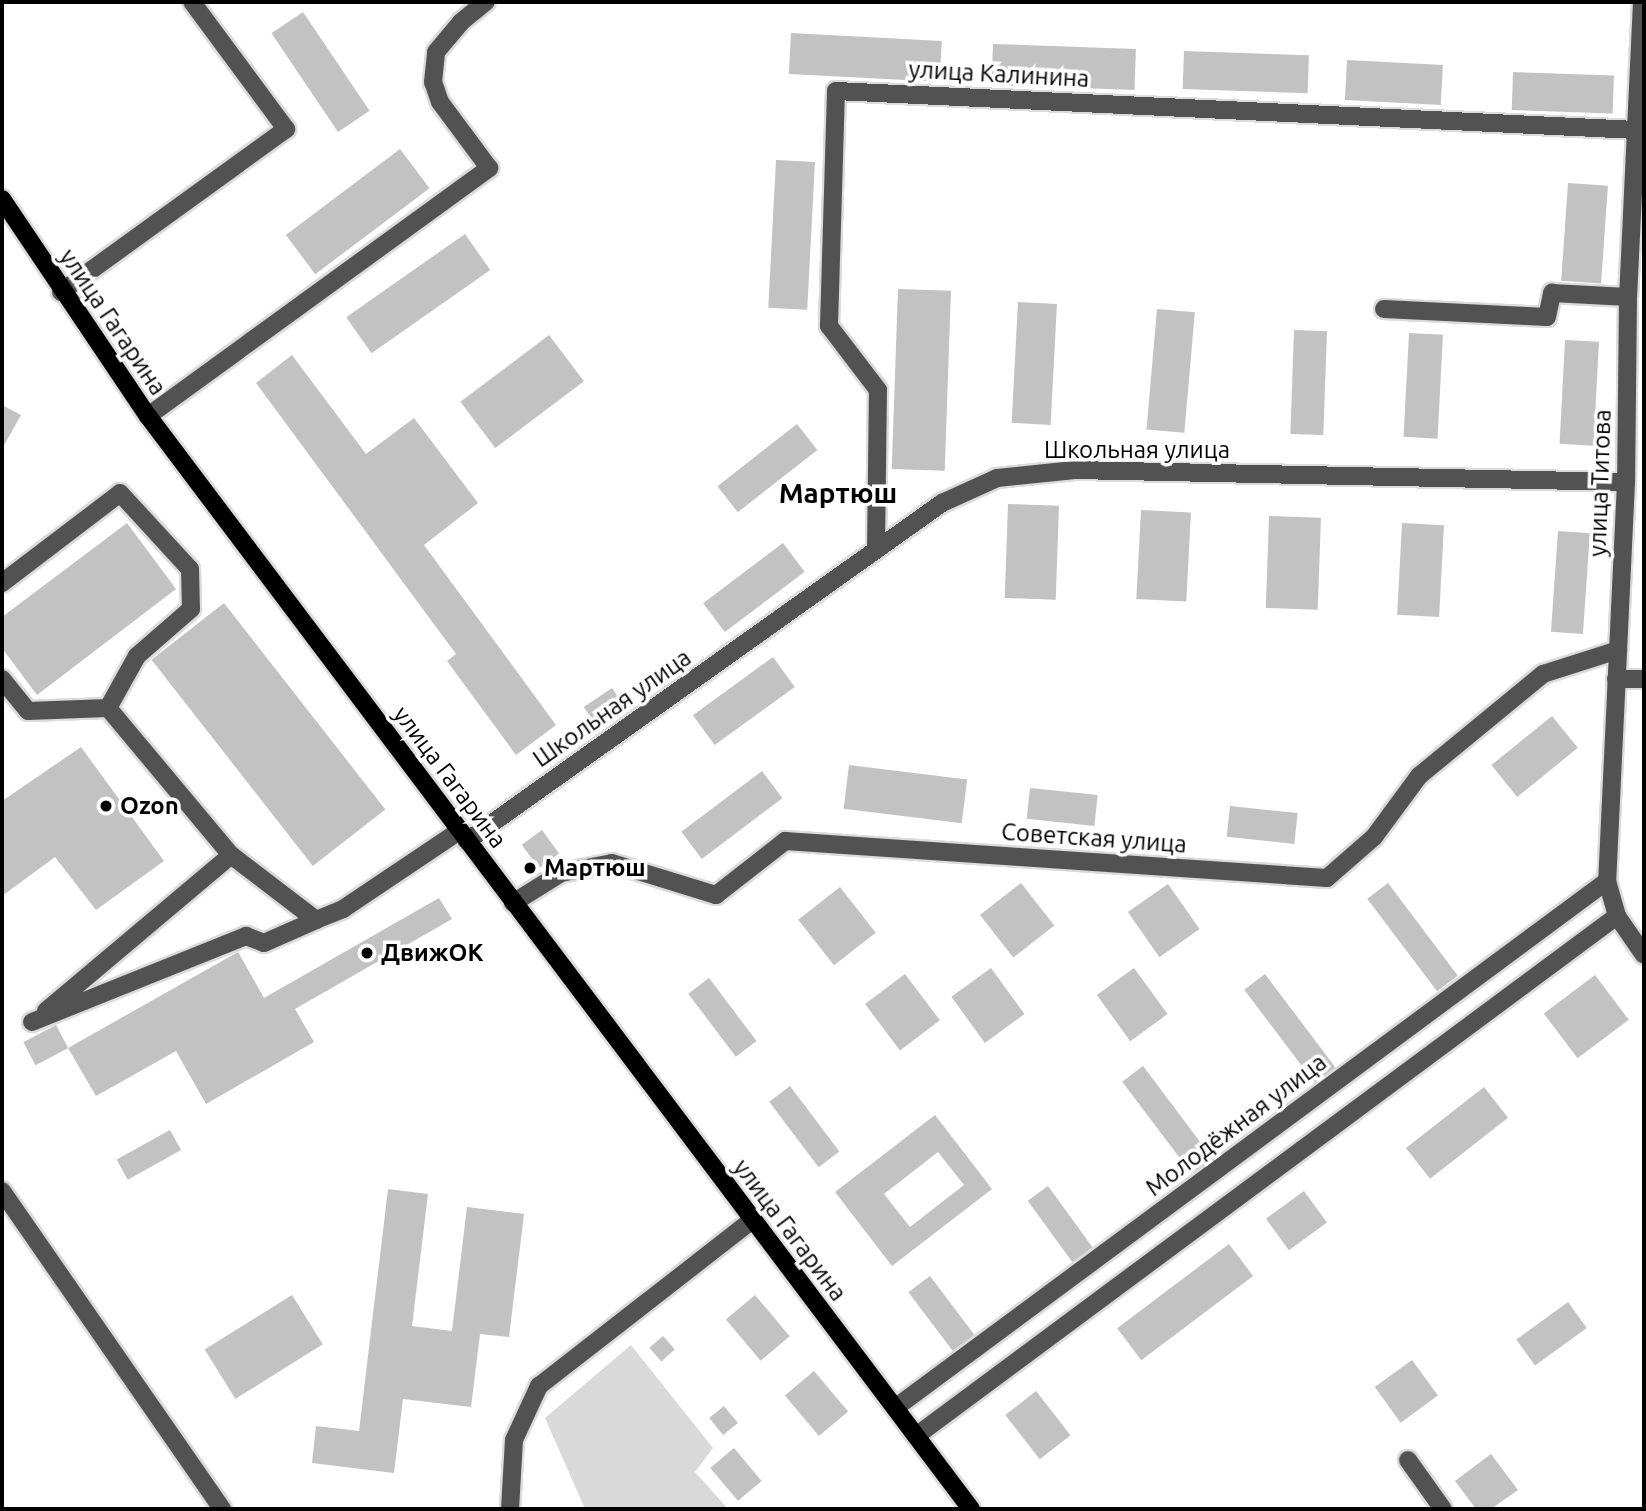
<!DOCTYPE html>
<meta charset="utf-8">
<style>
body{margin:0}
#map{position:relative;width:1646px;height:1511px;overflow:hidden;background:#fff;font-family:Ubuntu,sans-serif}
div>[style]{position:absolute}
.green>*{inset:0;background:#d9d9d9}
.building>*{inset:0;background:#c2c2c2;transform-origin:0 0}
.roads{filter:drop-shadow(2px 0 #dbdbdb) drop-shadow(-2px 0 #dbdbdb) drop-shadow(0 2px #dbdbdb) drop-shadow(0 -2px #dbdbdb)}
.minor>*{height:18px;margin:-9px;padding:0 9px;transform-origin:9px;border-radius:9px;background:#525252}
.major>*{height:18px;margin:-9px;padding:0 9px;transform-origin:9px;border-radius:9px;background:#000}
.dots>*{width:19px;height:19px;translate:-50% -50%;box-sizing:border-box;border:4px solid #fff;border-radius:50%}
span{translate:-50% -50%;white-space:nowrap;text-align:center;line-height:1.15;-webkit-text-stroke:7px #fff;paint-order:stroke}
.street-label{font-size:24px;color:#000}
.poi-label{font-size:24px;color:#000;font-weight:700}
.left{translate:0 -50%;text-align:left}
.quarter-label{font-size:28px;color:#000;font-weight:700}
.frame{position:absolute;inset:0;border:4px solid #000;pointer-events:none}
</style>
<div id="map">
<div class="green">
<div style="clip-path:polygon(631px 1345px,713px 1448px,695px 1472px,728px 1509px,585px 1509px,545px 1418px)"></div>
</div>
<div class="building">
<div style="left:303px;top:12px;width:119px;height:38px;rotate:56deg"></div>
<div style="left:791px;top:33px;width:151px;height:41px;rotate:3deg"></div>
<div style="left:993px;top:44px;width:143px;height:41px;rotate:2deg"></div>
<div style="left:1184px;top:51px;width:125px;height:38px;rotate:2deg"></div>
<div style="left:1347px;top:60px;width:96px;height:40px;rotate:3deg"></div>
<div style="left:1513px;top:72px;width:101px;height:38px;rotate:2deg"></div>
<div style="left:400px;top:149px;width:49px;height:143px;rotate:53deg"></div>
<div style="left:776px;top:160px;width:39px;height:148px;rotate:3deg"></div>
<div style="left:1568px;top:183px;width:40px;height:98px;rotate:4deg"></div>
<div style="left:465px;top:234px;width:44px;height:145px;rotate:55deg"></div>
<div style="left:898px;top:289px;width:53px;height:180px;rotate:2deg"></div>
<div style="left:1018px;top:302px;width:39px;height:121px;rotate:3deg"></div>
<div style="left:1157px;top:309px;width:38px;height:121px;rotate:5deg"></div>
<div style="left:1294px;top:330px;width:33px;height:104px;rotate:2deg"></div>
<div style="left:1409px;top:333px;width:34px;height:104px;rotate:3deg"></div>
<div style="left:549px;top:335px;width:58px;height:111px;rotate:53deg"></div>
<div style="left:1565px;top:340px;width:34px;height:104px;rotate:3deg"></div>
<div style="clip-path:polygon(292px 355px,366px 454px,414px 418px,478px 503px,424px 545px,556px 725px,516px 755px,447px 661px,456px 654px,256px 383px)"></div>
<div style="clip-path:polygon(2px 405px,21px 415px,2px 449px)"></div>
<div style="left:797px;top:424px;width:33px;height:101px;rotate:52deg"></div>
<div style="left:1008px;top:504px;width:51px;height:94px;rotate:2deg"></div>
<div style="left:1141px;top:510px;width:50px;height:89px;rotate:3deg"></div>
<div style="left:1269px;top:516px;width:52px;height:92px;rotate:2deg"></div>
<div style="clip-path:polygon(127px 523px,176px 589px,37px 695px,2px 648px,2px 617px)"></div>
<div style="left:1402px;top:523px;width:42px;height:92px;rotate:3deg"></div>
<div style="left:1558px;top:531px;width:32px;height:101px;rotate:4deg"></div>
<div style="left:783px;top:543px;width:36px;height:100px;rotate:53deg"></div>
<div style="left:224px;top:603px;width:262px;height:92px;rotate:52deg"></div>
<div style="left:773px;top:657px;width:37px;height:99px;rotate:54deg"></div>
<div style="left:612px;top:688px;width:23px;height:34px;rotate:56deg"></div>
<div style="left:1552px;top:716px;width:41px;height:78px;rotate:51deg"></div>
<div style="clip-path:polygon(81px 747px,164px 861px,96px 910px,55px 857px,2px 896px,2px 801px)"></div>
<div style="left:849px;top:765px;width:119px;height:44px;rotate:7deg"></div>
<div style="left:762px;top:771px;width:34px;height:101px;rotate:53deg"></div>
<div style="left:1030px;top:788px;width:68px;height:31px;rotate:6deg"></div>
<div style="left:1230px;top:806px;width:68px;height:31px;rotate:6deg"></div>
<div style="left:542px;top:830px;width:29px;height:25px;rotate:54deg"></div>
<div style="left:1021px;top:883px;width:54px;height:52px;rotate:52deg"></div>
<div style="left:1388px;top:883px;width:116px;height:26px;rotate:53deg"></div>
<div style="left:1168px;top:884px;width:55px;height:49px;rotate:55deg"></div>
<div style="left:840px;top:887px;width:58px;height:53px;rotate:52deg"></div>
<div style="clip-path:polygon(439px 898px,452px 919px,295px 1009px,314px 1042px,206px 1104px,176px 1051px,96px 1096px,68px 1048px,238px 952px,264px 998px)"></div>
<div style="left:991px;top:968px;width:57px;height:49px;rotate:54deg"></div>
<div style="left:1134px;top:968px;width:57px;height:46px;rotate:54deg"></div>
<div style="left:905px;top:974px;width:58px;height:50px;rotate:53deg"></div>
<div style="left:1265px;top:974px;width:117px;height:26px;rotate:53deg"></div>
<div style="left:1595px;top:975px;width:56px;height:64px;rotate:53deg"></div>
<div style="left:709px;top:978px;width:79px;height:26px;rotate:53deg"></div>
<div style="left:56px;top:1025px;width:26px;height:37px;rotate:62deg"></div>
<div style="left:1143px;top:1066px;width:116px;height:26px;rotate:53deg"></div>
<div style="left:790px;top:1086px;width:82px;height:26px;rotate:53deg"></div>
<div style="left:1484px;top:1087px;width:39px;height:99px;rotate:52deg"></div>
<div style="clip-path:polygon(evenodd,935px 1115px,992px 1189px,892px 1266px,835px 1192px,935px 1115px,938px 1152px,964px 1185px,910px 1227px,884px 1194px,938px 1152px)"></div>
<div style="left:170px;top:1130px;width:23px;height:61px;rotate:61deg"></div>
<div style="left:1048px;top:1186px;width:76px;height:25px;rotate:54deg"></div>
<div style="clip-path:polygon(388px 1189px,428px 1194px,412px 1326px,452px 1331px,467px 1207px,524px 1214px,509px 1337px,480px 1334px,471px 1407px,403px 1399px,394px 1473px,312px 1463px,316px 1426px,359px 1431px)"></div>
<div style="left:1304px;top:1191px;width:39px;height:47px;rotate:54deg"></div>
<div style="left:1229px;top:1244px;width:40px;height:140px;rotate:53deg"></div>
<div style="left:930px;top:1276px;width:74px;height:27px;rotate:53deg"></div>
<div style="left:292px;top:1295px;width:58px;height:103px;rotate:58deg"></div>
<div style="left:755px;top:1295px;width:54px;height:38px;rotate:50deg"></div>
<div style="left:1568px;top:1302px;width:32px;height:64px;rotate:54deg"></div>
<div style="left:663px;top:1336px;width:18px;height:18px;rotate:49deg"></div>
<div style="left:1412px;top:1360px;width:44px;height:46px;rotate:54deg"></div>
<div style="left:814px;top:1371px;width:53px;height:38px;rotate:50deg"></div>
<div style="left:1036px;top:1391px;width:56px;height:39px;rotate:52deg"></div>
<div style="left:724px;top:1406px;width:22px;height:19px;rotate:51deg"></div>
<div style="left:734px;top:1448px;width:43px;height:31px;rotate:50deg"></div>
<div style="clip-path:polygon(1491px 1454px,1518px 1490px,1491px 1509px,1476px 1509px,1455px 1481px)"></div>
</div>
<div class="roads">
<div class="minor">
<div style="left:1642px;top:2px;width:295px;rotate:92.7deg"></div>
<div style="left:1628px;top:297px;width:185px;rotate:90.6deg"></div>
<div style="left:1626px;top:482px;width:399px;rotate:92.7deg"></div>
<div style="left:1607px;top:881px;width:36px;rotate:74deg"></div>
<div style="left:1617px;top:916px;width:47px;rotate:55.3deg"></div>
<div style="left:61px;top:292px;width:278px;rotate:-35.9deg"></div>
<div style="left:286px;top:129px;width:158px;rotate:-126.5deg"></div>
<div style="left:1384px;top:309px;width:163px;rotate:2.8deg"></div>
<div style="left:1547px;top:317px;width:25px;rotate:-78deg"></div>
<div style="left:1552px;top:293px;width:76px;rotate:3deg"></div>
<div style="left:148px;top:416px;width:422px;rotate:-36deg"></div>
<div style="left:489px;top:168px;width:82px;rotate:-126.6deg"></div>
<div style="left:440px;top:102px;width:21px;rotate:-109deg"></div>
<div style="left:433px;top:82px;width:30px;rotate:-84deg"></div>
<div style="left:436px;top:52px;width:39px;rotate:-50deg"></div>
<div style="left:461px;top:22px;width:32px;rotate:-39deg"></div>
<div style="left:876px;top:550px;width:160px;rotate:-89.3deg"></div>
<div style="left:878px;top:390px;width:81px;rotate:-127.4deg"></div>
<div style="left:829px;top:326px;width:235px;rotate:-88.3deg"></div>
<div style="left:836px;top:91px;width:801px;rotate:2.79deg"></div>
<div style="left:2px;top:583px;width:148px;rotate:-37.3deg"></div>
<div style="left:120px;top:493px;width:103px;rotate:47.4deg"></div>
<div style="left:190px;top:569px;width:40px;rotate:88.6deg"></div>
<div style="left:191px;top:609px;width:72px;rotate:139deg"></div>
<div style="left:137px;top:656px;width:60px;rotate:119.1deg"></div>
<div style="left:2px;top:679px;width:41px;rotate:50.9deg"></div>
<div style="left:28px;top:711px;width:80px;rotate:-2.1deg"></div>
<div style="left:108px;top:708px;width:192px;rotate:50.1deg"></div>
<div style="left:231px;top:855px;width:107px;rotate:37.4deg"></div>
<div style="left:316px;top:920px;width:29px;rotate:-22deg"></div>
<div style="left:343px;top:909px;width:140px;rotate:-33.9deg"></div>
<div style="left:1616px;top:679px;width:28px"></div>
<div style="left:467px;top:841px;width:583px;rotate:-35.43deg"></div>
<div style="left:942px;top:503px;width:60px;rotate:-24.4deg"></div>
<div style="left:997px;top:478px;width:78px;rotate:-5.9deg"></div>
<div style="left:1075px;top:470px;width:551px;rotate:1.25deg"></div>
<div style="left:513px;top:903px;width:57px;rotate:-32deg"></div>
<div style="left:561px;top:873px;width:52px;rotate:-11.1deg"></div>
<div style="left:612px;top:863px;width:109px;rotate:17.1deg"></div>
<div style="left:716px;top:895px;width:88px;rotate:-38deg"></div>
<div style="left:785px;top:841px;width:543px;rotate:3.91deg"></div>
<div style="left:1327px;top:878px;width:62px;rotate:-41.1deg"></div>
<div style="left:1374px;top:837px;width:76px;rotate:-53.6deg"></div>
<div style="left:1419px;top:776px;width:161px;rotate:-39.4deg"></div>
<div style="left:1543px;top:674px;width:79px;rotate:-17.7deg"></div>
<div style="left:46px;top:1011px;width:242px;rotate:-40.1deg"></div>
<div style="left:32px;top:1022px;width:231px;rotate:-21.9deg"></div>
<div style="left:246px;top:936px;width:19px;rotate:21deg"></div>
<div style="left:264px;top:943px;width:57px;rotate:-23.9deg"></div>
<div style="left:2px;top:1191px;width:387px;rotate:55.3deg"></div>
<div style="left:895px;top:1408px;width:886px;rotate:-36.51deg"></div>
<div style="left:916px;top:1436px;width:873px;rotate:-36.57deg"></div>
<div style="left:1408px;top:1460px;width:60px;rotate:54.5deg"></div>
<div style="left:510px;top:1509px;width:69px;rotate:-86.7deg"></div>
<div style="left:514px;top:1440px;width:60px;rotate:-65.2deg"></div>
<div style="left:539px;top:1386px;width:270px;rotate:-37.9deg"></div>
</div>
<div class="major">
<div style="left:2px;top:199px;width:262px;rotate:56.1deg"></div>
<div style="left:148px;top:416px;width:1368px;rotate:53.02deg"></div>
</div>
</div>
<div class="dots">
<div style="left:106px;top:806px;background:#000"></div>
<div style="left:530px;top:868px;background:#000"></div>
<div style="left:367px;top:953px;background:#000"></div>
</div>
<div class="street-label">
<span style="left:999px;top:74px;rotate:3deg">улица Калинина</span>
<span style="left:113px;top:322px;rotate:56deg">улица Гагарина</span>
<span style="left:1137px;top:450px">Школьная улица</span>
<span style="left:1600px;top:483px;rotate:-88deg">улица Титова</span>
<span style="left:612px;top:708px;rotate:-35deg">Школьная улица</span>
<span style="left:450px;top:777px;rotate:53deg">улица Гагарина</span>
<span style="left:1094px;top:838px;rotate:4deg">Советская улица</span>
<span style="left:1236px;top:1125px;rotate:-37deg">Молодёжная улица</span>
<span style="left:790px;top:1230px;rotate:53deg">улица Гагарина</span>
</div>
<div class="poi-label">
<span class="left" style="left:120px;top:806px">Ozon</span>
<span class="left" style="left:544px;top:868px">Мартюш</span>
<span class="left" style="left:381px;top:953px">ДвижОК</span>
</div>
<div class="quarter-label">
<span style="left:838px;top:493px">Мартюш</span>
</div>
<div class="frame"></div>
</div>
